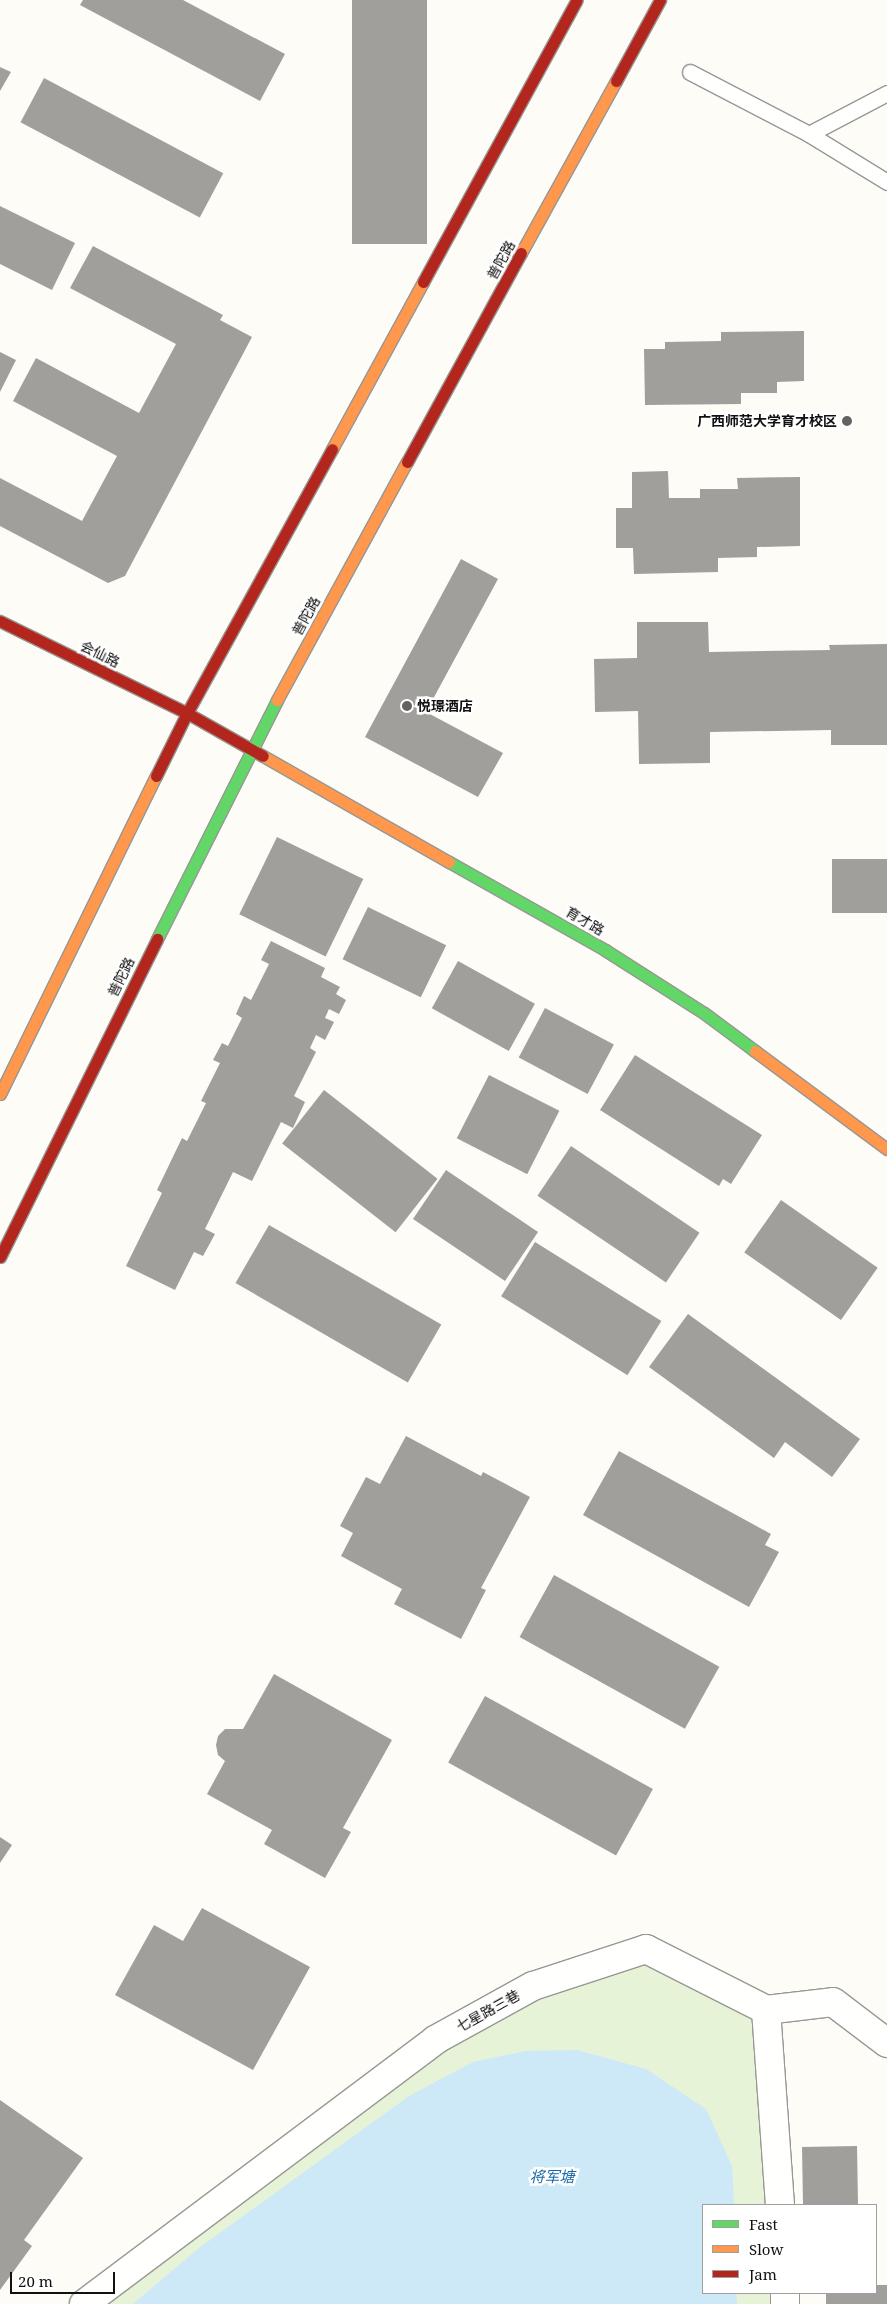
<!DOCTYPE html>
<meta charset="utf-8">
<style>
body{margin:0}
#map{position:relative;width:887px;height:2304px;overflow:hidden;background:#fdfcf7;font-family:"Noto Serif","Noto Sans SC",serif}
div>[style]{position:absolute}
.green>*{inset:0;background:#e7f3d7}
.water>*{inset:0;background:#cde8f7}
.building>*{inset:0;background:#a19f9c;transform-origin:0 0}
.roads{filter:drop-shadow(1px 0 #979795) drop-shadow(-1px 0 #979795) drop-shadow(0 1px #979795) drop-shadow(0 -1px #979795)}
.lane>*{height:15px;margin:-7.5px;padding:0 7.5px;transform-origin:7.5px;border-radius:7.5px;background:#fffffe}
.street>*{height:28px;margin:-14px;padding:0 14px;transform-origin:14px;border-radius:14px;background:#fffffe}
.fast>*{height:11px;margin:-5.5px;padding:0 5.5px;transform-origin:5.5px;border-radius:5.5px;background:#63d668}
.slow>*{height:11px;margin:-5.5px;padding:0 5.5px;transform-origin:5.5px;border-radius:5.5px;background:#ff974d}
.jam>*{height:11px;margin:-5.5px;padding:0 5.5px;transform-origin:5.5px;border-radius:5.5px;background:#b3261e}
.dots>*{width:14px;height:14px;translate:-50% -50%;box-sizing:border-box;border:2px solid #fff;border-radius:50%}
span{translate:-50% -50%;white-space:nowrap;text-align:center;line-height:1.15;-webkit-text-stroke:5px #fff;paint-order:stroke}
.street-label{font-size:14px;color:#111}
.poi-label{font-size:14px;color:#111;font-weight:700}
.right{translate:-100% -50%;text-align:right}
.left{translate:0 -50%;text-align:left}
.water-label{font-size:15px;color:#1768a6;font-style:italic}
.legend{position:absolute;left:702px;top:2204px;width:175px;height:90px;box-sizing:border-box;background:#fff;border:1px solid #a0a0a0;margin:0;padding:6px 9px;list-style:none;font-size:15px;color:#111}
.legend li{display:flex;align-items:center;gap:10px;height:25px}
.legend b{width:25px;border:1px solid #a0a0a0}
.scale{position:absolute;left:10px;top:2272px;width:105px;height:22px;box-sizing:border-box;border:2px solid #111;border-top:0;padding-left:6px;font-size:15px;line-height:18px;white-space:nowrap;color:#111;-webkit-text-stroke:4px #fff;paint-order:stroke}
</style>
<div id="map">
<div class="green">
<div style="clip-path:polygon(646px 1949px,766px 2010px,780px 2205px,703px 2205px,703px 2293px,785px 2293px,785px 2304px,84px 2304px,435px 2040px)"></div>
</div>
<div class="water">
<div style="clip-path:polygon(577px 2050px,646px 2069px,706px 2109px,732px 2166px,734px 2205px,703px 2205px,703px 2293px,736px 2293px,737px 2304px,133px 2304px,199px 2248px,409px 2096px,473px 2062px,526px 2051px)"></div>
</div>
<div class="building">
<div style="clip-path:polygon(83px 0,183px 0,285px 54px,260px 101px,80px 5px)"></div>
<div style="left:352px;top:0;width:75px;height:244px"></div>
<div style="clip-path:polygon(0 67px,11px 72px,0 91px)"></div>
<div style="left:44px;top:78px;width:203px;height:50px;rotate:28deg"></div>
<div style="clip-path:polygon(0 206px,75px 243px,52px 290px,0 264px)"></div>
<div style="clip-path:polygon(93px 246px,223px 315px,220px 320px,252px 337px,125px 576px,108px 583px,0 526px,0 478px,82px 521px,117px 456px,13px 401px,36px 358px,139px 413px,176px 344px,70px 288px)"></div>
<div style="clip-path:polygon(804px 331px,804px 381px,777px 382px,777px 393px,741px 393px,741px 404px,645px 405px,644px 349px,665px 349px,665px 342px,721px 341px,721px 332px)"></div>
<div style="clip-path:polygon(0 352px,16px 360px,0 392px)"></div>
<div style="clip-path:polygon(668px 471px,669px 498px,700px 498px,700px 489px,738px 489px,737px 478px,800px 477px,800px 546px,757px 547px,757px 557px,718px 558px,718px 572px,634px 574px,633px 548px,616px 548px,616px 508px,632px 508px,632px 472px)"></div>
<div style="clip-path:polygon(461px 559px,498px 579px,426px 712px,503px 753px,478px 797px,365px 737px)"></div>
<div style="clip-path:polygon(637px 622px,708px 622px,709px 652px,830px 650px,829px 645px,887px 644px,887px 745px,831px 745px,831px 730px,710px 732px,710px 763px,639px 764px,638px 711px,595px 712px,594px 659px,637px 658px)"></div>
<div style="left:277px;top:837px;width:96px;height:86px;rotate:26deg"></div>
<div style="left:887px;top:859px;width:54px;height:55px;rotate:90deg"></div>
<div style="left:368px;top:907px;width:87px;height:58px;rotate:26deg"></div>
<div style="clip-path:polygon(271px 941px,325px 968px,321px 977px,340px 987px,336px 994px,346px 1000px,339px 1014px,329px 1009px,325px 1018px,334px 1022px,325px 1040px,316px 1035px,310px 1048px,316px 1052px,294px 1096px,305px 1102px,293px 1128px,281px 1122px,252px 1181px,233px 1172px,205px 1229px,215px 1234px,203px 1256px,194px 1252px,175px 1290px,126px 1266px,162px 1193px,157px 1190px,182px 1138px,187px 1141px,206px 1103px,201px 1101px,220px 1063px,213px 1060px,222px 1043px,228px 1046px,242px 1018px,236px 1014px,244px 996px,251px 1000px,269px 964px,261px 960px)"></div>
<div style="left:458px;top:961px;width:88px;height:54px;rotate:29deg"></div>
<div style="left:545px;top:1008px;width:78px;height:56px;rotate:28deg"></div>
<div style="clip-path:polygon(635px 1055px,762px 1135px,731px 1184px,723px 1179px,719px 1186px,600px 1110px)"></div>
<div style="left:489px;top:1075px;width:79px;height:71px;rotate:27deg"></div>
<div style="left:324px;top:1090px;width:144px;height:68px;rotate:38deg"></div>
<div style="left:571px;top:1146px;width:155px;height:60px;rotate:34deg"></div>
<div style="left:446px;top:1170px;width:111px;height:59px;rotate:34deg"></div>
<div style="left:781px;top:1200px;width:118px;height:64px;rotate:35deg"></div>
<div style="left:269px;top:1225px;width:199px;height:67px;rotate:30deg"></div>
<div style="left:535px;top:1242px;width:149px;height:64px;rotate:32deg"></div>
<div style="clip-path:polygon(688px 1314px,860px 1439px,832px 1477px,785px 1442px,774px 1458px,649px 1367px)"></div>
<div style="clip-path:polygon(406px 1436px,481px 1476px,483px 1472px,530px 1497px,481px 1588px,486px 1590px,461px 1639px,394px 1604px,402px 1589px,341px 1556px,353px 1533px,340px 1526px,366px 1477px,380px 1484px)"></div>
<div style="clip-path:polygon(619px 1451px,771px 1534px,765px 1545px,779px 1552px,749px 1607px,583px 1515px)"></div>
<div style="left:554px;top:1575px;width:189px;height:71px;rotate:29deg"></div>
<div style="clip-path:polygon(274px 1674px,392px 1740px,343px 1828px,351px 1832px,325px 1878px,264px 1844px,272px 1830px,207px 1794px,225px 1761px,218px 1755px,216px 1745px,218px 1736px,225px 1729px,243px 1729px)"></div>
<div style="left:485px;top:1696px;width:192px;height:76px;rotate:29deg"></div>
<div style="clip-path:polygon(0 1837px,12px 1845px,0 1863px)"></div>
<div style="clip-path:polygon(202px 1908px,310px 1967px,253px 2070px,115px 1995px,154px 1925px,183px 1941px)"></div>
<div style="clip-path:polygon(0 2100px,83px 2158px,24px 2240px,32px 2246px,0 2290px)"></div>
<div style="left:857px;top:2146px;width:59px;height:55px;rotate:89deg"></div>
<div style="clip-path:polygon(876px 2285px,887px 2285px,887px 2304px,826px 2304px,826px 2293px,876px 2293px)"></div>
</div>
<div class="roads">
<div class="lane">
<div style="left:690px;top:72px;width:134px;rotate:27.5deg"></div>
<div style="left:809px;top:134px;width:92px;rotate:31.6deg"></div>
<div style="left:809px;top:134px;width:88px;rotate:-27.7deg"></div>
</div>
<div class="street">
<div style="left:766px;top:2010px;width:67px;rotate:-6.8deg"></div>
<div style="left:833px;top:2002px;width:68px;rotate:37.2deg"></div>
<div style="left:84px;top:2304px;width:439px;rotate:-36.9deg"></div>
<div style="left:435px;top:2040px;width:112px;rotate:-28.9deg"></div>
<div style="left:533px;top:1986px;width:119px;rotate:-18.1deg"></div>
<div style="left:646px;top:1949px;width:135px;rotate:26.9deg"></div>
<div style="left:766px;top:2010px;width:196px;rotate:85.9deg"></div>
<div style="left:785px;top:2304px;width:11px;rotate:-90deg"></div>
</div>
<div class="fast">
<div style="left:449px;top:862px;width:179px;rotate:29.4deg"></div>
<div style="left:605px;top:950px;width:117px;rotate:32.5deg"></div>
<div style="left:704px;top:1013px;width:64px;rotate:36.7deg"></div>
<div style="left:157px;top:939px;width:267px;rotate:-63.3deg"></div>
</div>
<div class="slow">
<div style="left:521px;top:253px;width:196px;rotate:-61.1deg"></div>
<div style="left:332px;top:449px;width:190px;rotate:-61.4deg"></div>
<div style="left:277px;top:700px;width:271px;rotate:-61.4deg"></div>
<div style="left:263px;top:756px;width:214px;rotate:29.7deg"></div>
<div style="left:755px;top:1051px;width:164px;rotate:36.6deg"></div>
<div style="left:0;top:1094px;width:354px;rotate:-63.9deg"></div>
</div>
<div class="jam">
<div style="left:616px;top:81px;width:92px;rotate:-61.5deg"></div>
<div style="left:423px;top:282px;width:321px;rotate:-61.4deg"></div>
<div style="left:407px;top:462px;width:238px;rotate:-61.4deg"></div>
<div style="left:0;top:621px;width:208px;rotate:26.2deg"></div>
<div style="left:187px;top:713px;width:87px;rotate:29.5deg"></div>
<div style="left:156px;top:776px;width:70px;rotate:-63.8deg"></div>
<div style="left:187px;top:713px;width:301px;rotate:-61.2deg"></div>
<div style="left:0;top:1257px;width:355px;rotate:-63.7deg"></div>
</div>
</div>
<div class="dots">
<div style="left:847px;top:421px;background:#646362"></div>
<div style="left:407px;top:706px;background:#646362"></div>
</div>
<div class="street-label">
<span style="left:501px;top:260px;rotate:-61deg">普陀路</span>
<span style="left:306px;top:616px;rotate:-61deg">普陀路</span>
<span style="left:100px;top:654px;rotate:26deg">会仙路</span>
<span style="left:585px;top:921px;rotate:30deg">育才路</span>
<span style="left:121px;top:977px;rotate:-64deg">普陀路</span>
<span style="left:488px;top:2011px;rotate:-29deg">七星路三巷</span>
</div>
<div class="poi-label">
<span class="right" style="left:837px;top:421px">广西师范大学育才校区</span>
<span class="left" style="left:417px;top:706px">悦璟酒店</span>
</div>
<div class="water-label">
<span style="left:552px;top:2177px">将军塘</span>
</div>
<ul class="legend">
<li><b style="height:6px;background:#63d668"></b>Fast</li>
<li><b style="height:6px;background:#ff974d"></b>Slow</li>
<li><b style="height:6px;background:#b3261e"></b>Jam</li>
</ul>
<div class="scale">20 m</div>
</div>
